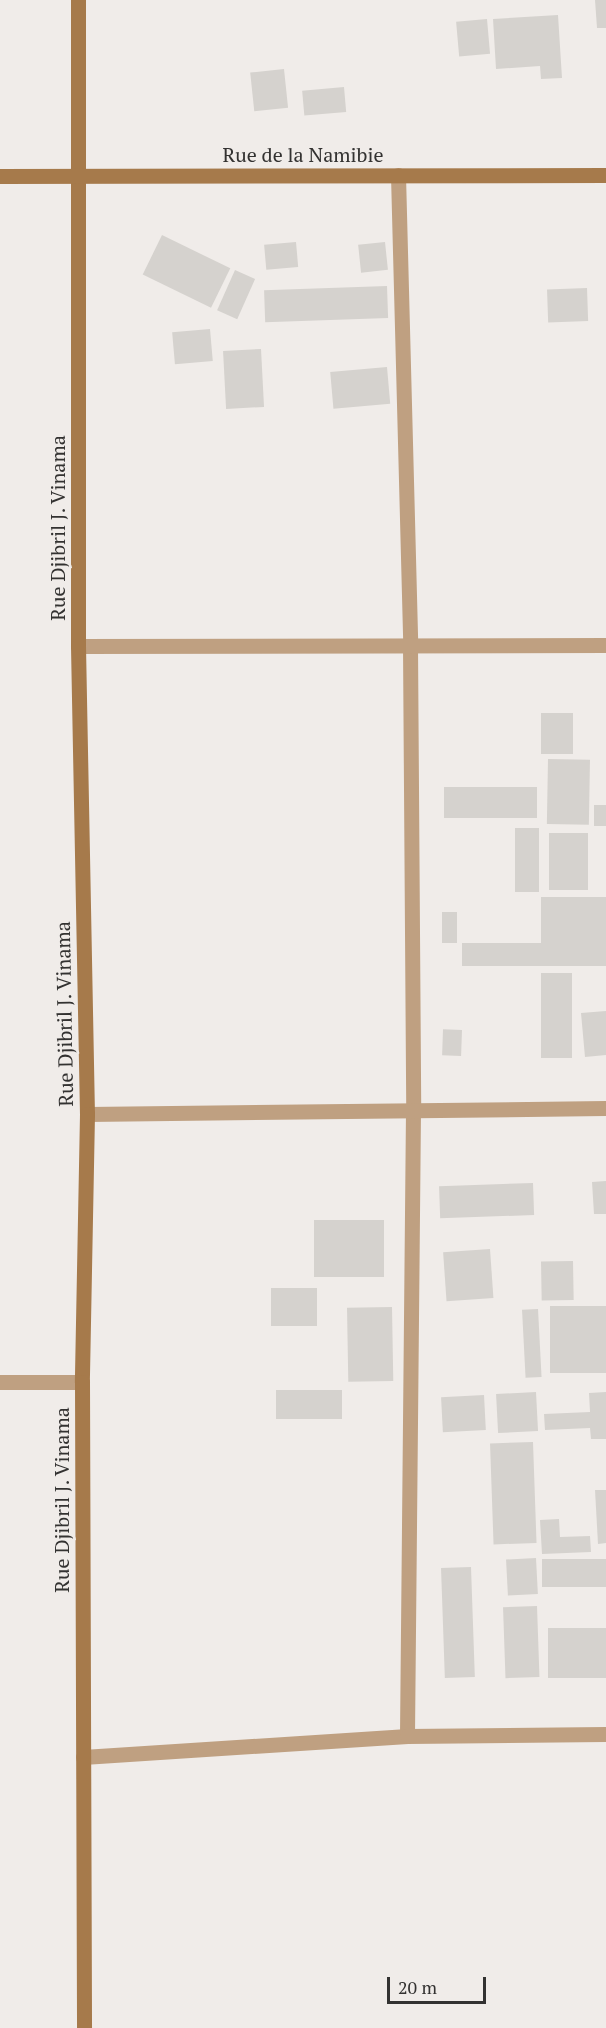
<!DOCTYPE html>
<style>
body{margin:0}
#map{position:relative;width:606px;height:2028px;overflow:hidden;background:#f0ece9;font-family:"PT Serif",serif}
div>[style]{position:absolute}
.building>*{inset:0;background:#d5d2ce;transform-origin:0 0}
.street>*{height:15px;margin:-7.5px;padding:0 7.5px;transform-origin:7.5px;border-radius:7.5px;background:#bfa081}
.secondary>*{height:15px;margin:-7.5px;padding:0 7.5px;transform-origin:7.5px;border-radius:7.5px;background:#a67a4b}
span{translate:-50% -50%;white-space:nowrap;text-align:center;line-height:1.15;-webkit-text-stroke:5px #f0ece9;paint-order:stroke}
.street-label{font-size:20px;color:#333231}
.scale{position:absolute;left:387px;top:1977px;width:99px;height:27px;box-sizing:border-box;border:3px solid #333231;border-top:0;padding-left:8px;font-size:18px;line-height:21px;white-space:nowrap;color:#333231;-webkit-text-stroke:4px #f0ece9;paint-order:stroke}
</style>
<div id="map">
<div class="building">
<div style="clip-path:polygon(595px 0,606px 0,606px 28px,597px 28px)"></div>
<div style="clip-path:polygon(558px 15px,562px 78px,541px 79px,540px 66px,496px 69px,493px 19px)"></div>
<div style="left:487px;top:19px;width:35px;height:31px;rotate:85deg"></div>
<div style="left:284px;top:69px;width:39px;height:34px;rotate:84deg"></div>
<div style="left:344px;top:87px;width:25px;height:42px;rotate:85deg"></div>
<div style="left:162px;top:235px;width:76px;height:44px;rotate:26deg"></div>
<div style="left:296px;top:242px;width:25px;height:32px;rotate:85deg"></div>
<div style="left:385px;top:242px;width:28px;height:27px;rotate:84deg"></div>
<div style="left:235px;top:270px;width:22px;height:44px;rotate:24deg"></div>
<div style="left:387px;top:286px;width:32px;height:123px;rotate:88deg"></div>
<div style="left:587px;top:288px;width:33px;height:40px;rotate:88deg"></div>
<div style="left:210px;top:329px;width:32px;height:38px;rotate:85deg"></div>
<div style="left:261px;top:349px;width:58px;height:38px;rotate:87deg"></div>
<div style="left:387px;top:367px;width:37px;height:57px;rotate:85deg"></div>
<div style="left:541px;top:713px;width:32px;height:41px"></div>
<div style="left:548px;top:759px;width:42px;height:65px;rotate:1deg"></div>
<div style="left:444px;top:787px;width:93px;height:31px"></div>
<div style="left:594px;top:805px;width:12px;height:21px"></div>
<div style="left:515px;top:828px;width:24px;height:64px"></div>
<div style="left:549px;top:833px;width:39px;height:57px"></div>
<div style="clip-path:polygon(541px 897px,606px 897px,606px 966px,462px 966px,462px 943px,541px 943px)"></div>
<div style="left:442px;top:912px;width:15px;height:31px"></div>
<div style="left:541px;top:973px;width:31px;height:85px"></div>
<div style="clip-path:polygon(606px 1011px,606px 1055px,585px 1057px,581px 1013px)"></div>
<div style="left:462px;top:1030px;width:26px;height:19px;rotate:92deg"></div>
<div style="clip-path:polygon(606px 1181px,606px 1214px,594px 1214px,592px 1182px)"></div>
<div style="left:533px;top:1183px;width:32px;height:94px;rotate:88deg"></div>
<div style="left:314px;top:1220px;width:70px;height:57px"></div>
<div style="left:490px;top:1249px;width:49px;height:47px;rotate:86deg"></div>
<div style="left:573px;top:1261px;width:39px;height:32px;rotate:89deg"></div>
<div style="left:271px;top:1288px;width:46px;height:38px"></div>
<div style="left:606px;top:1306px;width:67px;height:56px;rotate:90deg"></div>
<div style="left:392px;top:1307px;width:74px;height:45px;rotate:89deg"></div>
<div style="left:538px;top:1309px;width:68px;height:16px;rotate:87deg"></div>
<div style="left:276px;top:1390px;width:66px;height:29px"></div>
<div style="left:536px;top:1392px;width:39px;height:40px;rotate:87deg"></div>
<div style="clip-path:polygon(606px 1392px,606px 1439px,591px 1439px,590px 1428px,545px 1430px,544px 1414px,590px 1412px,589px 1393px)"></div>
<div style="left:484px;top:1395px;width:35px;height:43px;rotate:87deg"></div>
<div style="left:533px;top:1442px;width:101px;height:43px;rotate:88deg"></div>
<div style="clip-path:polygon(595px 1490px,606px 1490px,606px 1543px,598px 1544px)"></div>
<div style="clip-path:polygon(559px 1519px,560px 1537px,590px 1536px,591px 1552px,542px 1554px,540px 1520px)"></div>
<div style="left:536px;top:1558px;width:36px;height:30px;rotate:87deg"></div>
<div style="left:606px;top:1559px;width:28px;height:64px;rotate:90deg"></div>
<div style="left:471px;top:1567px;width:110px;height:30px;rotate:88deg"></div>
<div style="left:537px;top:1606px;width:71px;height:34px;rotate:88deg"></div>
<div style="left:606px;top:1628px;width:50px;height:58px;rotate:90deg"></div>
</div>
<div class="street">
<div style="left:398px;top:175px;width:470px;rotate:88.5deg"></div>
<div style="left:410px;top:645px;width:465px;rotate:89.6deg"></div>
<div style="left:413px;top:1110px;width:626px;rotate:90.55deg"></div>
<div style="left:78px;top:646px;width:528px;rotate:-0.11deg"></div>
<div style="left:87px;top:1114px;width:519px;rotate:-0.66deg"></div>
<div style="left:0;top:1382px;width:82px"></div>
<div style="left:83px;top:1757px;width:325px;rotate:-3.7deg"></div>
<div style="left:407px;top:1736px;width:199px;rotate:-0.6deg"></div>
</div>
<div class="secondary">
<div style="left:78px;top:0;width:646px;rotate:90deg"></div>
<div style="left:78px;top:646px;width:468px;rotate:88.9deg"></div>
<div style="left:87px;top:1114px;width:268px;rotate:91.1deg"></div>
<div style="left:82px;top:1382px;width:646px;rotate:89.82deg"></div>
<div style="left:0;top:176px;width:606px;rotate:-0.09deg"></div>
</div>
<div class="street-label">
<span style="left:303px;top:154px">Rue de la Namibie</span>
<span style="left:57px;top:528px;rotate:-90deg">Rue Djibril J. Vinama</span>
<span style="left:64px;top:1014px;rotate:-91deg">Rue Djibril J. Vinama</span>
<span style="left:61px;top:1500px;rotate:-90deg">Rue Djibril J. Vinama</span>
</div>
<div class="scale">20 m</div>
</div>
